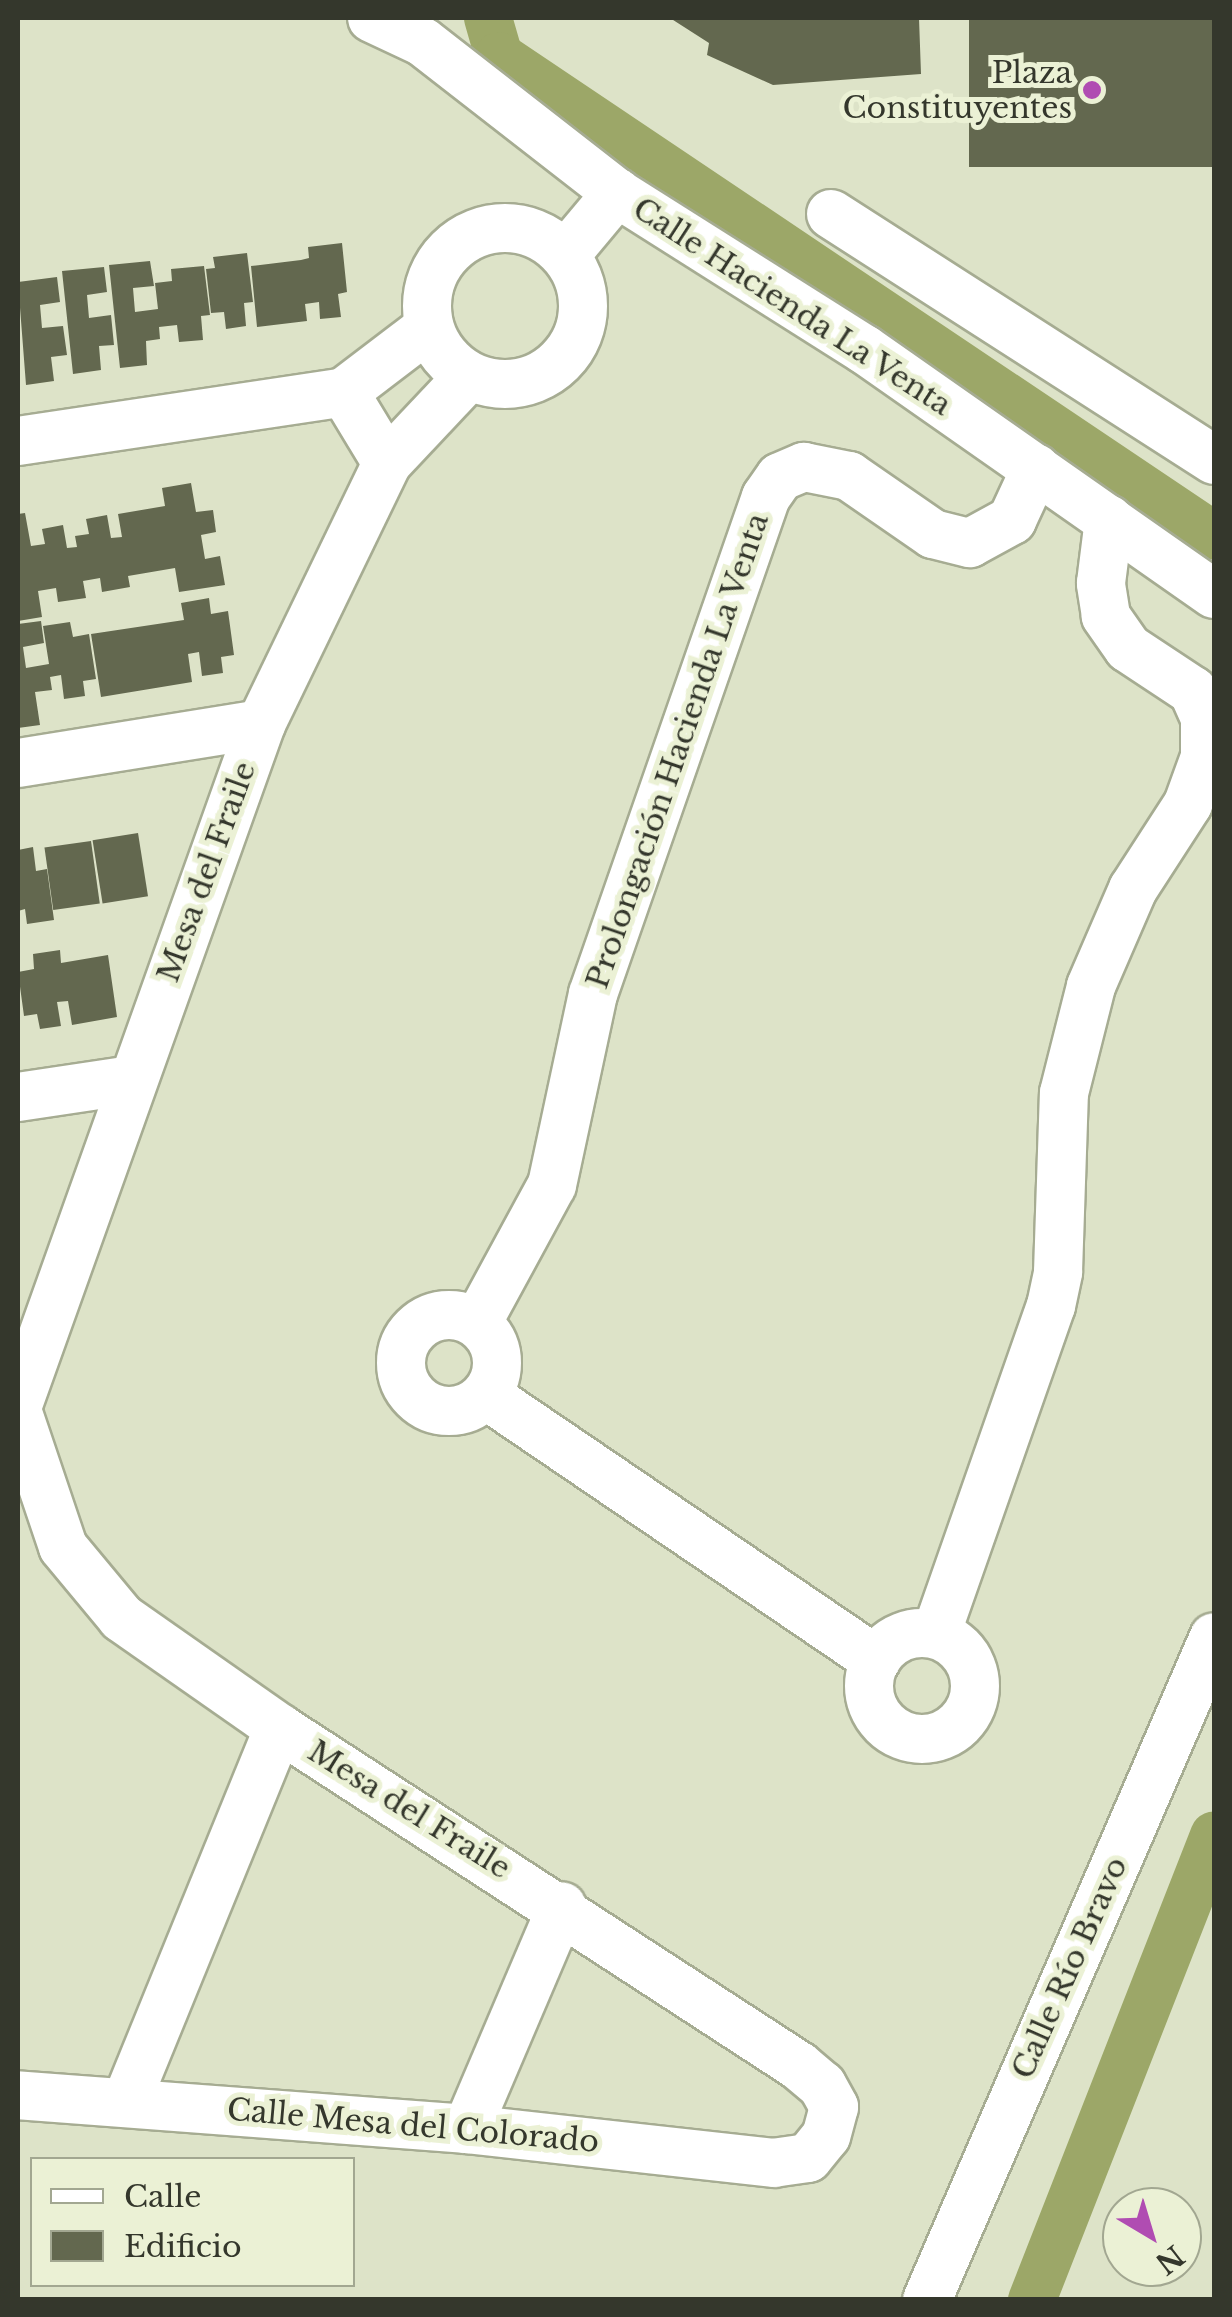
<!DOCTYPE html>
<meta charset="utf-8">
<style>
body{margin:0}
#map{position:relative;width:1232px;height:2317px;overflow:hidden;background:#dde3c8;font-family:"Libre Baskerville",serif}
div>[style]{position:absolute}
.canal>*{height:48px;margin:-24px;padding:0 24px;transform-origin:24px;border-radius:24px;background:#9ca768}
.building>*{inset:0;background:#63684f;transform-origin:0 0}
.roads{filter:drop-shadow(2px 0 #a6ac92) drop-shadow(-2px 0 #a6ac92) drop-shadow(0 2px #a6ac92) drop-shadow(0 -2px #a6ac92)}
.minor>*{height:48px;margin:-24px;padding:0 24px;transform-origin:24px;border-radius:24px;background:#fff}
.minor>.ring{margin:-24px;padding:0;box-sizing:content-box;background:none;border:48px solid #fff;border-radius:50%}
.dots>*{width:28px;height:28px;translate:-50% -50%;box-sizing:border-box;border:5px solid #ebf1d5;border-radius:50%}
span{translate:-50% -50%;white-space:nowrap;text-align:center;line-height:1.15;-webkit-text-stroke:10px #ebf1d5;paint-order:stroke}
.poi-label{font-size:30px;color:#34372c}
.right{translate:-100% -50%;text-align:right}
.street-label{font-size:30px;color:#34372c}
.frame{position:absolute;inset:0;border:20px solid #34372c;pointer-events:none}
.legend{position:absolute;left:30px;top:2157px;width:325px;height:130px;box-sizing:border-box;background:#ebf1d5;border:2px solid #a2a791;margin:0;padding:12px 18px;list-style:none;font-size:30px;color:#34372c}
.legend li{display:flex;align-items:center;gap:20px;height:50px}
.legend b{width:50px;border:2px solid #a2a791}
.north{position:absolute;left:1102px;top:2187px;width:100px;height:100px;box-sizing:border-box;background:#ebf1d5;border:2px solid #a2a791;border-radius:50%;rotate:142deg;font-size:28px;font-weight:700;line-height:40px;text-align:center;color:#34372c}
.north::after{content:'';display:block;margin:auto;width:35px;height:45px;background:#b04cb2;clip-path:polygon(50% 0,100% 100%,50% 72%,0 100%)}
</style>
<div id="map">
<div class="canal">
<div style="left:488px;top:18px;width:40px;rotate:74deg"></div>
<div style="left:499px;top:56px;width:861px;rotate:33.87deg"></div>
<div style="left:1032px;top:2300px;width:499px;rotate:-68.6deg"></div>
</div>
<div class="building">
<div style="clip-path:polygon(670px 18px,919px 18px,921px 74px,773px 85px,707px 55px,709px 43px)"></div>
<div style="left:969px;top:18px;width:245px;height:149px"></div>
<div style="clip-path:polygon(342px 243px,347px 292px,338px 294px,341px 317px,320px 319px,319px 302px,305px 304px,307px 321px,257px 327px,251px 266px,301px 260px,309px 258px,308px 247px)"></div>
<div style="clip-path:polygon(247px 253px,253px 302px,244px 303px,246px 326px,226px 329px,224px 312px,211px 313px,206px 269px,215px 268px,213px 257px)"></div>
<div style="clip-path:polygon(150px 261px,154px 286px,133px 288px,135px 312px,158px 309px,155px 283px,172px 281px,171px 269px,204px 266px,210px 315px,201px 316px,203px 340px,179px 342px,177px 325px,159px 327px,160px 339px,146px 341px,147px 365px,120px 368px,109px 265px)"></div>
<div style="clip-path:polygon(104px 267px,107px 292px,87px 295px,89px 318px,111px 315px,114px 345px,99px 346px,101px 370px,73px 374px,62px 271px)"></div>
<div style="clip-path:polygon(57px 277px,60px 302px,40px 305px,42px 328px,63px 326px,67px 355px,51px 357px,54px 381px,26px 385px,18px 282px)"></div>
<div style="clip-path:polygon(191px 483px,196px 512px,213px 510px,216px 532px,201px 535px,205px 559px,220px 556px,225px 585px,179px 592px,175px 568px,128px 576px,130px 587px,102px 592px,100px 578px,83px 581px,86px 598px,58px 602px,56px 588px,38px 591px,42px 617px,18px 621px,18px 514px,25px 513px,31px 546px,45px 544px,42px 529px,63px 525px,67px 548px,77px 547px,75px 536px,89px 534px,86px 519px,107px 515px,111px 538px,122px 537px,118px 514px,165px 506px,162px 488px)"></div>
<div style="clip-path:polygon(209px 598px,211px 614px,228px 611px,234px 655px,221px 657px,223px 673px,202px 676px,199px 652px,188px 654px,192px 682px,101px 697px,91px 634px,184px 620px,181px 603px)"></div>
<div style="clip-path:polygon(41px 621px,44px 643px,23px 647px,26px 668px,49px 664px,43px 626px,70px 622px,73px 637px,89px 634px,96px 679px,83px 681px,85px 696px,64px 699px,61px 675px,50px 677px,52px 690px,35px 692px,40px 725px,18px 728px,18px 624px)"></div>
<div style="left:138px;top:833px;width:64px;height:46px;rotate:81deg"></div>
<div style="left:91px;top:841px;width:63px;height:47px;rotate:82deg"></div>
<div style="clip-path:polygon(33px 847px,36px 871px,47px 869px,54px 920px,27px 924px,25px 909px,18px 911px,18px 850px)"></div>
<div style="clip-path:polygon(60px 950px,61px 963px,108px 955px,117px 1017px,72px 1025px,68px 1001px,57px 1002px,61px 1026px,40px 1029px,37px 1014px,24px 1016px,18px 972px,34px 969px,33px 954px)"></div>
</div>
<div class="roads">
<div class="minor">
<div style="left:372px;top:18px;width:56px;rotate:25.2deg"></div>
<div style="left:423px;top:42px;width:246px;rotate:37.9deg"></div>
<div style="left:617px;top:193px;width:292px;rotate:32.3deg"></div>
<div style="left:864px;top:349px;width:427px;rotate:35deg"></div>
<div style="left:831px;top:214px;width:455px;rotate:32.7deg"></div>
<div class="ring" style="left:427px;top:228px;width:108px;height:108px"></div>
<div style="left:566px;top:254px;width:80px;rotate:-50.1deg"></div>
<div style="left:344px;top:392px;width:83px;rotate:58.8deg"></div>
<div style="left:18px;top:441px;width:330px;rotate:-8.5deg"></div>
<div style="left:344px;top:392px;width:106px;rotate:-37.3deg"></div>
<div style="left:18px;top:763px;width:246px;rotate:-9.1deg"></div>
<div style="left:18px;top:1097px;width:115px;rotate:-8.5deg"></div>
<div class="ring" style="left:401px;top:1315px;width:48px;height:48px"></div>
<div style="left:477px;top:1323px;width:157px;rotate:-61.5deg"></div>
<div style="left:552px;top:1185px;width:195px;rotate:-77.9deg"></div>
<div style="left:593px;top:994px;width:526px;rotate:-70.81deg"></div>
<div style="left:766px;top:497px;width:24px;rotate:-55deg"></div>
<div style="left:780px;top:477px;width:26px;rotate:-23deg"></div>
<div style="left:804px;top:467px;width:46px;rotate:11.3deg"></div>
<div style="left:849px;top:476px;width:102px;rotate:34.6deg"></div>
<div style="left:933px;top:534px;width:38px;rotate:14deg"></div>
<div style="left:970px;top:543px;width:48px;rotate:-28.7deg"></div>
<div style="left:1012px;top:520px;width:57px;rotate:-65.2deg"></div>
<div style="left:486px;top:1395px;width:472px;rotate:34.2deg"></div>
<div style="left:18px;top:1405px;width:723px;rotate:-70.36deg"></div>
<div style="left:261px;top:724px;width:290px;rotate:-64.2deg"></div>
<div style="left:387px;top:463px;width:118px;rotate:-46.7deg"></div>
<div style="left:18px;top:1413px;width:141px;rotate:71.4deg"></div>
<div style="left:63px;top:1547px;width:92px;rotate:50.3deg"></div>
<div style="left:122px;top:1618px;width:192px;rotate:35deg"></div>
<div style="left:279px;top:1728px;width:620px;rotate:33.02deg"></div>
<div style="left:799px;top:2066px;width:30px;rotate:40deg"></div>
<div style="left:822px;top:2085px;width:25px;rotate:61deg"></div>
<div style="left:834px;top:2107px;width:30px;rotate:105deg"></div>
<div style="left:826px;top:2136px;width:28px;rotate:129deg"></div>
<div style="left:808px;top:2158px;width:34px;rotate:172deg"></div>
<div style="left:774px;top:2163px;width:309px;rotate:-173.7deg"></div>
<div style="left:467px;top:2129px;width:450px;rotate:-175.7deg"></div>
<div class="ring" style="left:869px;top:1633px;width:58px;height:58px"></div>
<div style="left:936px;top:1634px;width:348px;rotate:-70.7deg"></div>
<div style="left:1051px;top:1306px;width:35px;rotate:-78deg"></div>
<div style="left:1058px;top:1272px;width:179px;rotate:-88.1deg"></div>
<div style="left:1064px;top:1093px;width:110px;rotate:-75.8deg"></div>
<div style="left:1091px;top:986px;width:106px;rotate:-66.6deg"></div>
<div style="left:1133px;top:889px;width:101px;rotate:-57.1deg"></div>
<div style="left:1188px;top:804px;width:50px;rotate:-70.1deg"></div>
<div style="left:1205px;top:757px;width:39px;rotate:-90deg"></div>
<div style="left:1205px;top:718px;width:30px;rotate:-114deg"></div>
<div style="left:1193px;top:691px;width:78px;rotate:-146.5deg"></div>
<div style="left:1128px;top:648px;width:39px;rotate:-125deg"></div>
<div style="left:1106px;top:616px;width:33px;rotate:-99deg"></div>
<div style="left:1101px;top:583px;width:64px;rotate:-82.8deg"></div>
<div style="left:127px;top:2100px;width:402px;rotate:-67.8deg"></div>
<div style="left:467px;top:2129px;width:242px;rotate:-66.9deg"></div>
<div style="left:927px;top:2300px;width:722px;rotate:-66.59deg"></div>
</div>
</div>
<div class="dots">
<div style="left:1092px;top:90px;background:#b04cb2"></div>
</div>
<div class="poi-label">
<span class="right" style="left:1072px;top:90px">Plaza<br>Constituyentes</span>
</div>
<div class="street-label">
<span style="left:792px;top:307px;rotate:33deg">Calle Hacienda La Venta</span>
<span style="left:678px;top:751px;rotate:-71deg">Prolongación Hacienda La Venta</span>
<span style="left:207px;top:872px;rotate:-70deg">Mesa del Fraile</span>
<span style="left:409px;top:1810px;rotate:32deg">Mesa del Fraile</span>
<span style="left:1070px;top:1968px;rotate:-66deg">Calle Río Bravo</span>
<span style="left:413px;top:2126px;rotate:5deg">Calle Mesa del Colorado</span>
</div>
<div class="frame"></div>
<ul class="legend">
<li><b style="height:12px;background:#fff"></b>Calle</li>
<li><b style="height:28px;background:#63684f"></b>Edificio</li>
</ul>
<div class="north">N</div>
</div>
